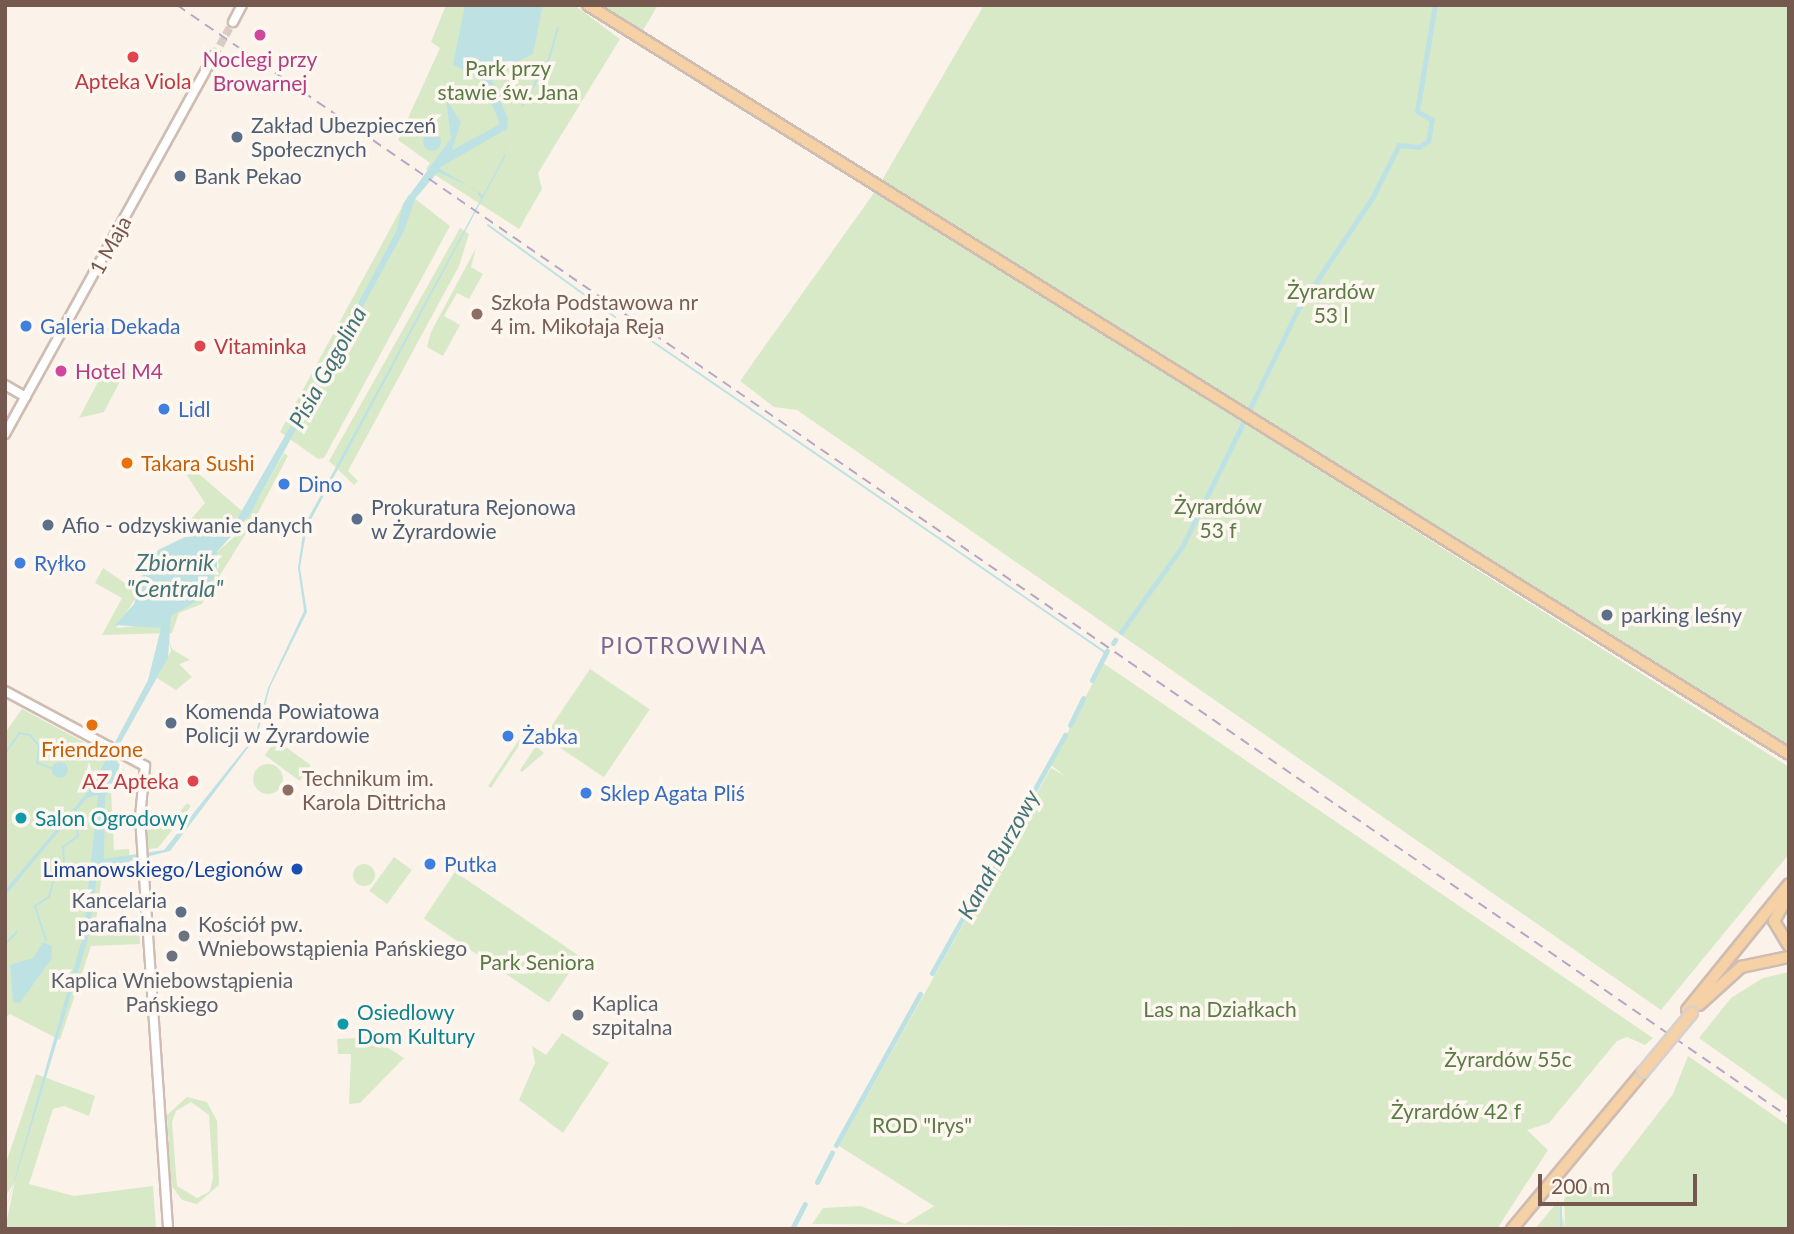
<!DOCTYPE html>
<meta charset="utf-8">
<style>
body{margin:0}
#map{position:relative;width:1794px;height:1234px;overflow:hidden;background:#fbf3e9;font-family:Lato,sans-serif}
div>[style]{position:absolute}
.green>*{inset:0;background:#d8e9c8;transform-origin:0 0}
.round{border-radius:50%}
.water>*{inset:0;background:#bee2e4}
.stream>*{height:2px;margin:-1px;padding:0 1px;transform-origin:1px;border-radius:1px;background:#bee2e4}
.canal>*{height:5px;margin:-2.5px;padding:0 2.5px;transform-origin:2.5px;border-radius:2.5px;background:#bee2e4}
.minor-tunnel>*{height:8px;margin-top:-4px;transform-origin:0;background:repeating-linear-gradient(90deg,#daccc2 0 8px,transparent 0 12px)}
.roads{filter:drop-shadow(2px 0 #cfbcb2) drop-shadow(-2px 0 #cfbcb2) drop-shadow(0 2px #cfbcb2) drop-shadow(0 -2px #cfbcb2)}
.minor>*{height:8px;margin:-4px;padding:0 4px;transform-origin:4px;border-radius:4px;background:#fff}
.major>*{height:10px;margin:-5px;padding:0 5px;transform-origin:5px;border-radius:5px;background:#f6d1a6}
.rail>*{height:2px;margin-top:-1px;transform-origin:0;background:repeating-linear-gradient(90deg,#b5a7c5 0 10px,transparent 0 17px)}
.bridges{filter:drop-shadow(2px 0 #d8d0cd) drop-shadow(-2px 0 #d8d0cd) drop-shadow(0 2px #d8d0cd) drop-shadow(0 -2px #d8d0cd)}
.major-bridge>*{height:10px;margin:-5px;padding:0 5px;transform-origin:5px;border-radius:5px;background:#f6d1a6}
.dots>*{width:19px;height:19px;translate:-50% -50%;box-sizing:border-box;border:4px solid #fef7f0;border-radius:50%}
span{translate:-50% -50%;white-space:nowrap;text-align:center;line-height:1.15;-webkit-text-stroke:7px #fef7f0;paint-order:stroke}
.hotel-label{font-size:21px;color:#b23c85}
.left{translate:0 -50%;text-align:left}
.park-label{font-size:21px;color:#5a7a46}
.health-label{font-size:21px;color:#be3a42}
.right{translate:-100% -50%;text-align:right}
.service-label{font-size:21px;color:#4e5e75}
.street-label{font-size:21px;color:#75584e}
.education-label{font-size:21px;color:#785e54}
.shop-label{font-size:21px;color:#366cbe}
.food-label{font-size:21px;color:#c56008}
.culture-label{font-size:21px;color:#0d838f}
.transit-label{font-size:21px;color:#164399}
.worship-label{font-size:21px;color:#5b616d}
.water-label{font-size:23px;color:#427579;font-style:italic}
.neighbourhood-label{font-size:23px;color:#7e6690;letter-spacing:2px}
.frame{position:absolute;inset:0;border:7px solid #75584e;pointer-events:none}
.scale{position:absolute;left:1538px;top:1174px;width:159px;height:32px;box-sizing:border-box;border:4px solid #75584e;border-top:0;padding-left:9px;font-size:21px;line-height:24px;white-space:nowrap;color:#75584e;-webkit-text-stroke:5px #fef7f0;paint-order:stroke}
</style>
<div id="map">
<div class="green">
<div style="clip-path:polygon(446px 5px,574px 5px,620px 39px,538px 173px,542px 189px,519px 229px,426px 169px,430px 163px,398px 140px,440px 48px,431px 42px)"></div>
<div style="clip-path:polygon(599px 5px,658px 5px,642px 32px)"></div>
<div style="clip-path:polygon(984px 5px,1789px 5px,1789px 748px,881px 182px)"></div>
<div style="clip-path:polygon(876px 190px,1789px 767px,1789px 854px,1661px 1010px,797px 410px,774px 407px,740px 381px)"></div>
<div style="clip-path:polygon(409px 194px,450px 226px,324px 458px,318px 459px,280px 432px)"></div>
<div style="clip-path:polygon(460px 228px,469px 234px,459px 266px,348px 471px,358px 481px,354px 485px,329px 461px)"></div>
<div style="clip-path:polygon(476px 248px,471px 267px,483px 274px,469px 299px,457px 293px,444px 316px,460px 325px,443px 356px,427px 347px,431px 332px)"></div>
<div style="clip-path:polygon(100px 324px,113px 331px,76px 328px)"></div>
<div style="clip-path:polygon(108px 363px,125px 372px,104px 412px,79px 418px)"></div>
<div style="clip-path:polygon(284px 453px,288px 456px,253px 522px,202px 604px,179px 613px,172px 633px,102px 635px,122px 598px,95px 583px,103px 568px,139px 593px,116px 628px,158px 624px,207px 586px,219px 567px,217px 552px,239px 533px)"></div>
<div style="clip-path:polygon(191px 467px,242px 511px,226px 535px,199px 531px,192px 518px,205px 503px,186px 474px)"></div>
<div style="clip-path:polygon(168px 636px,172px 649px,190px 660px,179px 664px,192px 677px,176px 690px,157px 678px,171px 651px)"></div>
<div style="clip-path:polygon(1103px 663px,1653px 1038px,1645px 1045px,1627px 1037px,1617px 1041px,1549px 1123px,1527px 1130px,1548px 1150px,1497px 1229px,812px 1224px,823px 1208px,861px 1206px,905px 1224px,934px 1206px,839px 1146px,1051px 768px,1065px 776px,1051px 765px)"></div>
<div style="left:590px;top:669px;width:72px;height:82px;rotate:34deg"></div>
<div style="clip-path:polygon(22px 709px,117px 760px,130px 780px,111px 789px,114px 850px,129px 849px,130px 865px,103px 867px,95px 928px,139px 926px,140px 944px,91px 946px,60px 1040px,10px 1014px,5px 1018px,5px 733px)"></div>
<div style="left:276px;top:740px;width:43px;height:19px;rotate:36deg"></div>
<div style="clip-path:polygon(519px 740px,522px 741px,491px 788px,488px 786px)"></div>
<div style="clip-path:polygon(536px 746px,544px 753px,522px 772px,520px 770px)"></div>
<div class="round" style="left:253px;top:764px;width:30px;height:30px"></div>
<div style="clip-path:polygon(187px 803px,191px 806px,158px 848px,147px 849px,145px 816px,178px 814px)"></div>
<div style="left:394px;top:857px;width:22px;height:42px;rotate:36deg"></div>
<div class="round" style="left:353px;top:864px;width:22px;height:22px"></div>
<div style="left:455px;top:872px;width:151px;height:56px;rotate:34deg"></div>
<div style="clip-path:polygon(1789px 972px,1789px 1102px,1699px 1038px,1731px 998px,1763px 978px)"></div>
<div style="clip-path:polygon(562px 1033px,609px 1063px,563px 1133px,519px 1100px,535px 1063px,532px 1046px,546px 1055px)"></div>
<div style="clip-path:polygon(372px 1037px,404px 1058px,360px 1103px,349px 1104px,351px 1054px,338px 1054px,337px 1039px)"></div>
<div style="clip-path:polygon(1688px 1056px,1789px 1126px,1789px 1229px,1535px 1229px,1558px 1201px,1565px 1226px,1564px 1199px,1578px 1182px,1613px 1196px,1612px 1173px,1673px 1094px)"></div>
<div style="clip-path:polygon(36px 1074px,95px 1096px,89px 1116px,64px 1106px,53px 1109px,29px 1184px,74px 1196px,153px 1186px,156px 1229px,5px 1229px,15px 1181px,5px 1197px,5px 1166px)"></div>
<div style="clip-path:polygon(evenodd,187px 1097px,207px 1102px,217px 1121px,219px 1185px,197px 1204px,182px 1200px,171px 1185px,167px 1115px,187px 1097px,191px 1102px,209px 1115px,213px 1177px,210px 1191px,197px 1198px,177px 1186px,172px 1122px,176px 1111px,191px 1102px)"></div>
</div>
<div class="water">
<div style="clip-path:polygon(evenodd,465px 5px,543px 5px,533px 54px,490px 75px,508px 119px,505px 157px,307px 527px,300px 568px,307px 612px,270px 687px,257px 736px,170px 851px,98px 869px,88px 939px,5px 1213px,83px 936px,98px 795px,87px 798px,5px 896px,5px 890px,91px 788px,148px 680px,161px 628px,115px 625px,134px 604px,145px 566px,158px 550px,193px 533px,229px 533px,321px 373px,397px 230px,403px 204px,451px 138px,446px 99px,461px 122px,452px 150px,500px 124px,481px 78px,453px 65px,465px 5px,507px 129px,505px 154px,483px 195px,439px 168px,507px 129px,465px 5px,438px 172px,475px 189px,481px 199px,304px 526px,298px 568px,304px 611px,268px 688px,255px 736px,164px 850px,104px 859px,105px 797px,124px 770px,112px 758px,168px 658px,171px 616px,197px 601px,217px 572px,217px 552px,249px 516px,404px 231px,415px 199px,438px 172px)"></div>
<div class="round" style="left:423px;top:133px;width:18px;height:18px"></div>
<div class="round" style="left:52px;top:762px;width:16px;height:16px"></div>
<div style="clip-path:polygon(43px 942px,52px 946px,52px 958px,20px 1003px,13px 1002px,10px 965px,33px 958px)"></div>
</div>
<div class="stream">
<div style="left:522px;top:106px;width:54px;rotate:-60.1deg"></div>
<div style="left:549px;top:59px;width:32px;rotate:-74deg"></div>
<div style="left:488px;top:225px;width:157px;rotate:35.9deg"></div>
<div style="left:627px;top:324px;width:581px;rotate:34.48deg"></div>
<div style="left:5px;top:754px;width:25px;rotate:-56deg"></div>
<div style="left:19px;top:733px;width:11px;rotate:10deg"></div>
<div style="left:30px;top:735px;width:14px;rotate:51deg"></div>
<div style="left:39px;top:746px;width:17px;rotate:97deg"></div>
<div style="left:37px;top:763px;width:15px;rotate:20deg"></div>
<div style="left:46px;top:940px;width:36px;rotate:-108deg"></div>
<div style="left:35px;top:906px;width:17px;rotate:-33deg"></div>
<div style="left:49px;top:897px;width:28px;rotate:-75deg"></div>
<div style="left:56px;top:870px;width:9px;rotate:-32deg"></div>
<div style="left:64px;top:865px;width:18px;rotate:-93deg"></div>
<div style="left:63px;top:847px;width:19px;rotate:-36deg"></div>
<div style="left:78px;top:836px;width:16px;rotate:-97deg"></div>
<div style="left:5px;top:944px;width:17px;rotate:-45deg"></div>
<div style="left:1561px;top:1229px;width:24px;rotate:-90deg"></div>
</div>
<div class="canal">
<div style="left:1249px;top:410px;width:112px;rotate:-64.1deg"></div>
<div style="left:1298px;top:309px;width:133px;rotate:-56.3deg"></div>
<div style="left:1372px;top:198px;width:59px;rotate:-63deg"></div>
<div style="left:1399px;top:145px;width:20px;rotate:6deg"></div>
<div style="left:1419px;top:147px;width:11px;rotate:-34deg"></div>
<div style="left:1428px;top:141px;width:21px;rotate:-79deg"></div>
<div style="left:1432px;top:120px;width:17px;rotate:-149deg"></div>
<div style="left:1417px;top:111px;width:108px;rotate:-80.4deg"></div>
<div style="left:1121px;top:632px;width:107px;rotate:-54.5deg"></div>
<div style="left:1183px;top:545px;width:138px;rotate:-63.8deg"></div>
<div style="left:1113px;top:643px;width:4px;rotate:-56deg"></div>
<div style="left:1092px;top:680px;width:33px;rotate:-63deg"></div>
<div style="left:1070px;top:725px;width:30px;rotate:-64deg"></div>
<div style="left:932px;top:973px;width:273px;rotate:-60.8deg"></div>
<div style="left:836px;top:1145px;width:173px;rotate:-60.9deg"></div>
<div style="left:817px;top:1182px;width:33px;rotate:-63deg"></div>
<div style="left:792px;top:1229px;width:28px;rotate:-63deg"></div>
</div>
<div class="minor-tunnel">
<div style="left:214px;top:56px;width:39px;rotate:-61deg"></div>
</div>
<div class="roads">
<div class="minor">
<div style="left:233px;top:22px;width:19px;rotate:-62deg"></div>
<div style="left:5px;top:385px;width:24px;rotate:30deg"></div>
<div style="left:5px;top:434px;width:432px;rotate:-61.1deg"></div>
<div style="left:5px;top:691px;width:159px;rotate:28.2deg"></div>
<div style="left:145px;top:766px;width:51px;rotate:95.6deg"></div>
<div style="left:140px;top:817px;width:413px;rotate:86.1deg"></div>
</div>
<div class="major">
<div style="left:588px;top:5px;width:1415px;rotate:31.95deg"></div>
<div style="left:1789px;top:895px;width:30px;rotate:120deg"></div>
<div style="left:1774px;top:921px;width:29px;rotate:59deg"></div>
<div style="left:1699px;top:1005px;width:57px;rotate:-42.1deg"></div>
<div style="left:1741px;top:967px;width:49px;rotate:-11.8deg"></div>
<div style="left:1687px;top:1010px;width:162px;rotate:-51deg"></div>
<div style="left:1512px;top:1229px;width:204px;rotate:-50.2deg"></div>
</div>
</div>
<div class="rail">
<div style="left:177px;top:5px;width:1958px;rotate:34.6deg"></div>
</div>
<div class="bridges">
<div class="major-bridge">
<div style="left:1643px;top:1072px;width:77px;rotate:-50.3deg"></div>
</div>
</div>
<div class="dots">
<div style="left:260px;top:35px;background:#d1479c"></div>
<div style="left:133px;top:57px;background:#e0444e"></div>
<div style="left:237px;top:137px;background:#5c6f8a"></div>
<div style="left:180px;top:176px;background:#5c6f8a"></div>
<div style="left:477px;top:314px;background:#8d6e63"></div>
<div style="left:26px;top:326px;background:#3f7fe0"></div>
<div style="left:200px;top:346px;background:#e0444e"></div>
<div style="left:61px;top:371px;background:#d1479c"></div>
<div style="left:164px;top:409px;background:#3f7fe0"></div>
<div style="left:127px;top:463px;background:#e8710a"></div>
<div style="left:284px;top:484px;background:#3f7fe0"></div>
<div style="left:357px;top:519px;background:#5c6f8a"></div>
<div style="left:48px;top:525px;background:#5c6f8a"></div>
<div style="left:20px;top:563px;background:#3f7fe0"></div>
<div style="left:1607px;top:615px;background:#5c6f8a"></div>
<div style="left:171px;top:723px;background:#5c6f8a"></div>
<div style="left:92px;top:725px;background:#e8710a"></div>
<div style="left:508px;top:736px;background:#3f7fe0"></div>
<div style="left:193px;top:781px;background:#e0444e"></div>
<div style="left:288px;top:790px;background:#8d6e63"></div>
<div style="left:586px;top:793px;background:#3f7fe0"></div>
<div style="left:21px;top:818px;background:#0f9aa8"></div>
<div style="left:430px;top:864px;background:#3f7fe0"></div>
<div style="left:297px;top:869px;background:#1a4fb4"></div>
<div style="left:181px;top:912px;background:#5c6f8a"></div>
<div style="left:184px;top:936px;background:#6b7280"></div>
<div style="left:172px;top:956px;background:#6b7280"></div>
<div style="left:578px;top:1015px;background:#6b7280"></div>
<div style="left:343px;top:1024px;background:#0f9aa8"></div>
</div>
<div class="hotel-label">
<span style="left:260px;top:71px">Noclegi przy<br>Browarnej</span>
<span class="left" style="left:75px;top:371px">Hotel M4</span>
</div>
<div class="park-label">
<span style="left:508px;top:80px">Park przy<br>stawie św. Jana</span>
<span style="left:1331px;top:303px">Żyrardów<br>53 l</span>
<span style="left:1218px;top:518px">Żyrardów<br>53 f</span>
<span style="left:537px;top:962px">Park Seniora</span>
<span style="left:1220px;top:1009px">Las na Działkach</span>
<span style="left:1508px;top:1059px">Żyrardów 55c</span>
<span style="left:1456px;top:1111px">Żyrardów 42 f</span>
<span style="left:922px;top:1125px">ROD "Irys"</span>
</div>
<div class="health-label">
<span style="left:133px;top:81px">Apteka Viola</span>
<span class="left" style="left:214px;top:346px">Vitaminka</span>
<span class="right" style="left:179px;top:781px">AZ Apteka</span>
</div>
<div class="service-label">
<span class="left" style="left:251px;top:137px">Zakład Ubezpieczeń<br>Społecznych</span>
<span class="left" style="left:194px;top:176px">Bank Pekao</span>
<span class="left" style="left:371px;top:519px">Prokuratura Rejonowa<br>w Żyrardowie</span>
<span class="left" style="left:62px;top:525px">Afio - odzyskiwanie danych</span>
<span class="left" style="left:1621px;top:615px">parking leśny</span>
<span class="left" style="left:185px;top:723px">Komenda Powiatowa<br>Policji w Żyrardowie</span>
<span class="right" style="left:167px;top:912px">Kancelaria<br>parafialna</span>
</div>
<div class="street-label">
<span style="left:110px;top:245px;rotate:-61deg">1 Maja</span>
</div>
<div class="education-label">
<span class="left" style="left:491px;top:314px">Szkoła Podstawowa nr<br>4 im. Mikołaja Reja</span>
<span class="left" style="left:302px;top:790px">Technikum im.<br>Karola Dittricha</span>
</div>
<div class="shop-label">
<span class="left" style="left:40px;top:326px">Galeria Dekada</span>
<span class="left" style="left:178px;top:409px">Lidl</span>
<span class="left" style="left:298px;top:484px">Dino</span>
<span class="left" style="left:34px;top:563px">Ryłko</span>
<span class="left" style="left:522px;top:736px">Żabka</span>
<span class="left" style="left:600px;top:793px">Sklep Agata Pliś</span>
<span class="left" style="left:444px;top:864px">Putka</span>
</div>
<div class="food-label">
<span class="left" style="left:141px;top:463px">Takara Sushi</span>
<span style="left:92px;top:749px">Friendzone</span>
</div>
<div class="culture-label">
<span class="left" style="left:35px;top:818px">Salon Ogrodowy</span>
<span class="left" style="left:357px;top:1024px">Osiedlowy<br>Dom Kultury</span>
</div>
<div class="transit-label">
<span class="right" style="left:283px;top:869px">Limanowskiego/Legionów</span>
</div>
<div class="worship-label">
<span class="left" style="left:198px;top:936px">Kościół pw.<br>Wniebowstąpienia Pańskiego</span>
<span style="left:172px;top:992px">Kaplica Wniebowstąpienia<br>Pańskiego</span>
<span class="left" style="left:592px;top:1015px">Kaplica<br>szpitalna</span>
</div>
<div class="water-label">
<span style="left:327px;top:367px;rotate:-61deg">Pisia Gągolina</span>
<span style="left:175px;top:575px">Zbiornik<br>"Centrala"</span>
<span style="left:998px;top:854px;rotate:-61deg">Kanał Burzowy</span>
</div>
<div class="neighbourhood-label">
<span style="left:684px;top:645px">PIOTROWINA</span>
</div>
<div class="frame"></div>
<div class="scale">200 m</div>
</div>
